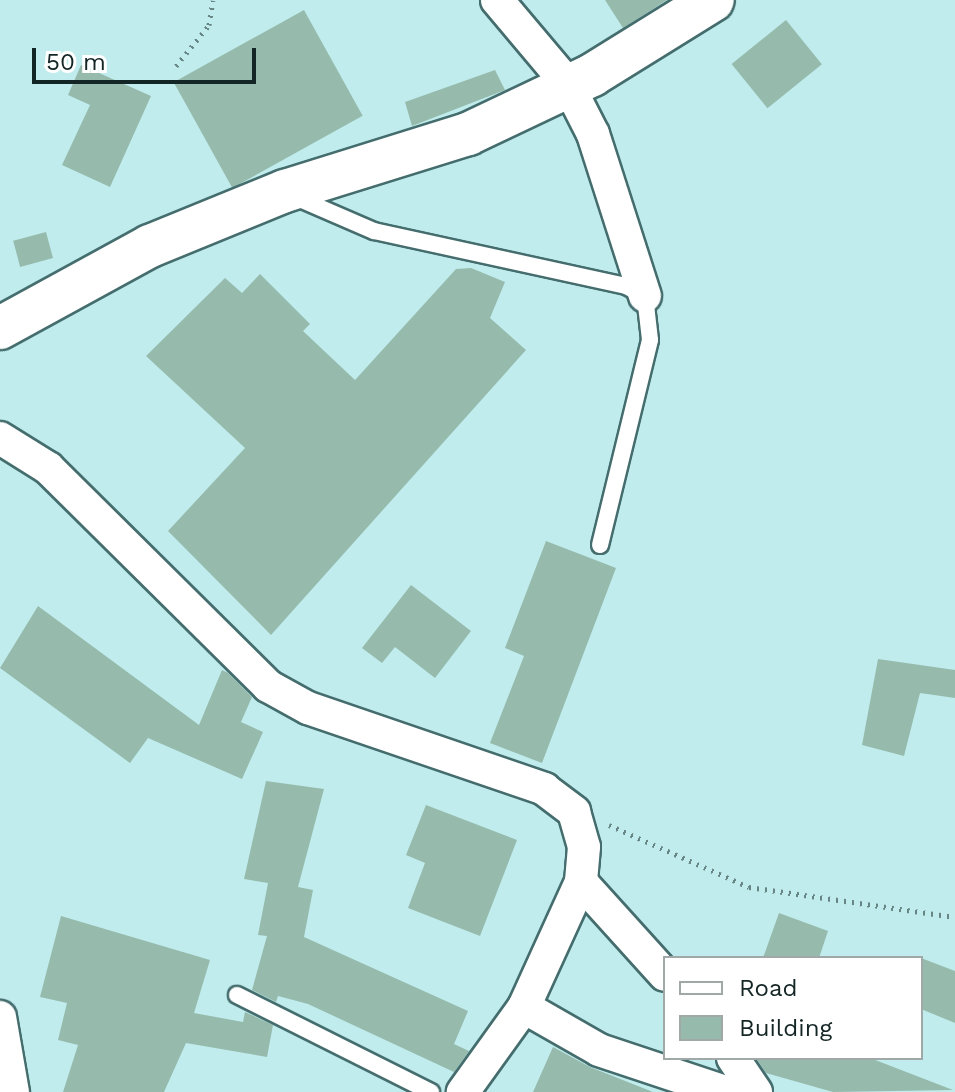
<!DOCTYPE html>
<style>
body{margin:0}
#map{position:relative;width:955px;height:1092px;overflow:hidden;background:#c0eced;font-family:"Work Sans",sans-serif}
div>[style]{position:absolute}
.building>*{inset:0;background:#96bbad;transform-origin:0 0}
.path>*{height:5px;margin-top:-2.5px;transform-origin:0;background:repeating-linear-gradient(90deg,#678585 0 2px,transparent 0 8px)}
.roads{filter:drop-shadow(2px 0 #456d6e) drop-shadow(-2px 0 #456d6e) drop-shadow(0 2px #456d6e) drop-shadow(0 -2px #456d6e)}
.service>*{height:16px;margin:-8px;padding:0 8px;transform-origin:8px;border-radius:8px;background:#fff}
.minor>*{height:32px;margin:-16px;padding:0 16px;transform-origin:16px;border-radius:16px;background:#fff}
.tertiary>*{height:42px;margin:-21px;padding:0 21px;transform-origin:21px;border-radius:21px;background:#fff}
span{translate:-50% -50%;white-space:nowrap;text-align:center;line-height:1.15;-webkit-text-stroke:7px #fff;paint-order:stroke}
.legend{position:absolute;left:663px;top:956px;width:260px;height:104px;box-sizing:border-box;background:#fff;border:2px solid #a1a8a8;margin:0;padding:10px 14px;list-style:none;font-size:24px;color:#142525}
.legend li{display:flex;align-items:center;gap:16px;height:40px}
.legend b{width:40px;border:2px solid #a1a8a8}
.scale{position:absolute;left:32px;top:48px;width:224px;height:36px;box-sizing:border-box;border:4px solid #142525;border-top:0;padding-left:10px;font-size:24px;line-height:28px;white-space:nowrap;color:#142525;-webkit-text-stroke:6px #fff;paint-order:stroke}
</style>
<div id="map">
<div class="building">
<div style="clip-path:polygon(605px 0,667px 0,623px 28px)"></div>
<div style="left:304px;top:10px;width:121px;height:149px;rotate:61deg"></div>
<div style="left:786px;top:20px;width:57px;height:70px;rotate:51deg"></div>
<div style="clip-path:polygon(81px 65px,151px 96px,110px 187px,62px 165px,90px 105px,68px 95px)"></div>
<div style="clip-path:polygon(495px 70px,505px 90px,412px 126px,405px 102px)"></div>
<div style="left:46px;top:232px;width:27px;height:34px;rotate:75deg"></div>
<div style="clip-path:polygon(471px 268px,505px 282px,490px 318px,526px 350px,271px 635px,168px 531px,245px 448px,146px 356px,225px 278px,242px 293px,260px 274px,310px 324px,303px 331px,355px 380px,456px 269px)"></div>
<div style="clip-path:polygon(546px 541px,616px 568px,542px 763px,490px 743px,524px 656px,505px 648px)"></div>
<div style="clip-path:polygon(411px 585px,471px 631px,435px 678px,395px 647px,382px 663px,362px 648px)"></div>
<div style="clip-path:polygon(38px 606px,199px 725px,222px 670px,228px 673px,252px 697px,241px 722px,263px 732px,242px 779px,148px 738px,130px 763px,0 668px)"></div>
<div style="clip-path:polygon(878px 659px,955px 670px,955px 698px,920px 693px,904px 756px,862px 745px)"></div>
<div style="clip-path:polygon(266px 781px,324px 789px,298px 887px,313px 890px,304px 937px,468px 1011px,454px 1044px,469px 1051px,454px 1072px,308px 1004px,278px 996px,276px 1002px,252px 990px,267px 936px,258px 935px,268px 883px,244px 879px)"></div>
<div style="clip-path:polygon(426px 805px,517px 840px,480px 936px,408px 908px,425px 863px,406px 855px)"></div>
<div style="clip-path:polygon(779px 913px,828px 931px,819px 958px,763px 958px)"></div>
<div style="clip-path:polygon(61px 916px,210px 960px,194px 1013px,243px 1022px,245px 1012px,273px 1025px,267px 1057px,186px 1043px,164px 1092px,63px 1092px,78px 1045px,58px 1040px,67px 1003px,40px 997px)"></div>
<div style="clip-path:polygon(921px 958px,955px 971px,955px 1023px,921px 1009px)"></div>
<div style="clip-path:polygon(553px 1047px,590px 1067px,653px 1092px,533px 1092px)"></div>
<div style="clip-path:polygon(756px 1058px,870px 1058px,953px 1090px,833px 1092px,766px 1073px)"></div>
</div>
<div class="path">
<div style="left:176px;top:66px;width:53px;rotate:-51.2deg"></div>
<div style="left:209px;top:25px;width:25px;rotate:-81deg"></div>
<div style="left:609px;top:825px;width:153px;rotate:23.9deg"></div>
<div style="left:749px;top:887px;width:208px;rotate:8.3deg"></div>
</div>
<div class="roads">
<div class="service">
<div style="left:293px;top:196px;width:88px;rotate:23.4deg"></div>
<div style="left:374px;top:231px;width:258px;rotate:12.3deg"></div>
<div style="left:626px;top:286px;width:21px;rotate:28deg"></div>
<div style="left:645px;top:296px;width:44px;rotate:83.5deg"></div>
<div style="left:650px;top:340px;width:211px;rotate:103.7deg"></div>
<div style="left:237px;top:995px;width:217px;rotate:26.6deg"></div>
</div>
<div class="minor">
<div style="left:497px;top:0;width:109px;rotate:49.9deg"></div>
<div style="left:567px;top:83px;width:57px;rotate:63deg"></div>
<div style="left:593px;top:134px;width:170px;rotate:72.2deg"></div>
<div style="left:0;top:438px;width:57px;rotate:32deg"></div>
<div style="left:48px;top:468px;width:310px;rotate:44.7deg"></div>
<div style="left:268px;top:686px;width:46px;rotate:28.8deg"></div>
<div style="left:308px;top:708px;width:250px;rotate:18.9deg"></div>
<div style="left:544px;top:789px;width:38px;rotate:37deg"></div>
<div style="left:574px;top:812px;width:36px;rotate:74deg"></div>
<div style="left:584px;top:847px;width:35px;rotate:95deg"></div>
<div style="left:581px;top:882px;width:137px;rotate:114.5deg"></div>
<div style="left:524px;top:1007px;width:105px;rotate:125.7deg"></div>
<div style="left:581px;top:882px;width:125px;rotate:47.9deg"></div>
<div style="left:524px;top:1007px;width:86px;rotate:29.8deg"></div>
<div style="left:599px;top:1050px;width:133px;rotate:18.4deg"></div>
<div style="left:0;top:1017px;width:76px;rotate:80.2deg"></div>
<div style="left:733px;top:1058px;width:41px;rotate:55.9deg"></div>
</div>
<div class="tertiary">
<div style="left:0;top:328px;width:171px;rotate:-28.7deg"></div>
<div style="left:150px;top:246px;width:146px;rotate:-22.2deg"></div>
<div style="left:285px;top:191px;width:192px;rotate:-17.3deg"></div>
<div style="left:468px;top:134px;width:137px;rotate:-25.4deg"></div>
<div style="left:592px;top:75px;width:142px;rotate:-31.8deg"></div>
</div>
</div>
<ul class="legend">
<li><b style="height:10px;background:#fff"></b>Road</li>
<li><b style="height:22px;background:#96bbad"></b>Building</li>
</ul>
<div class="scale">50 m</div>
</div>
